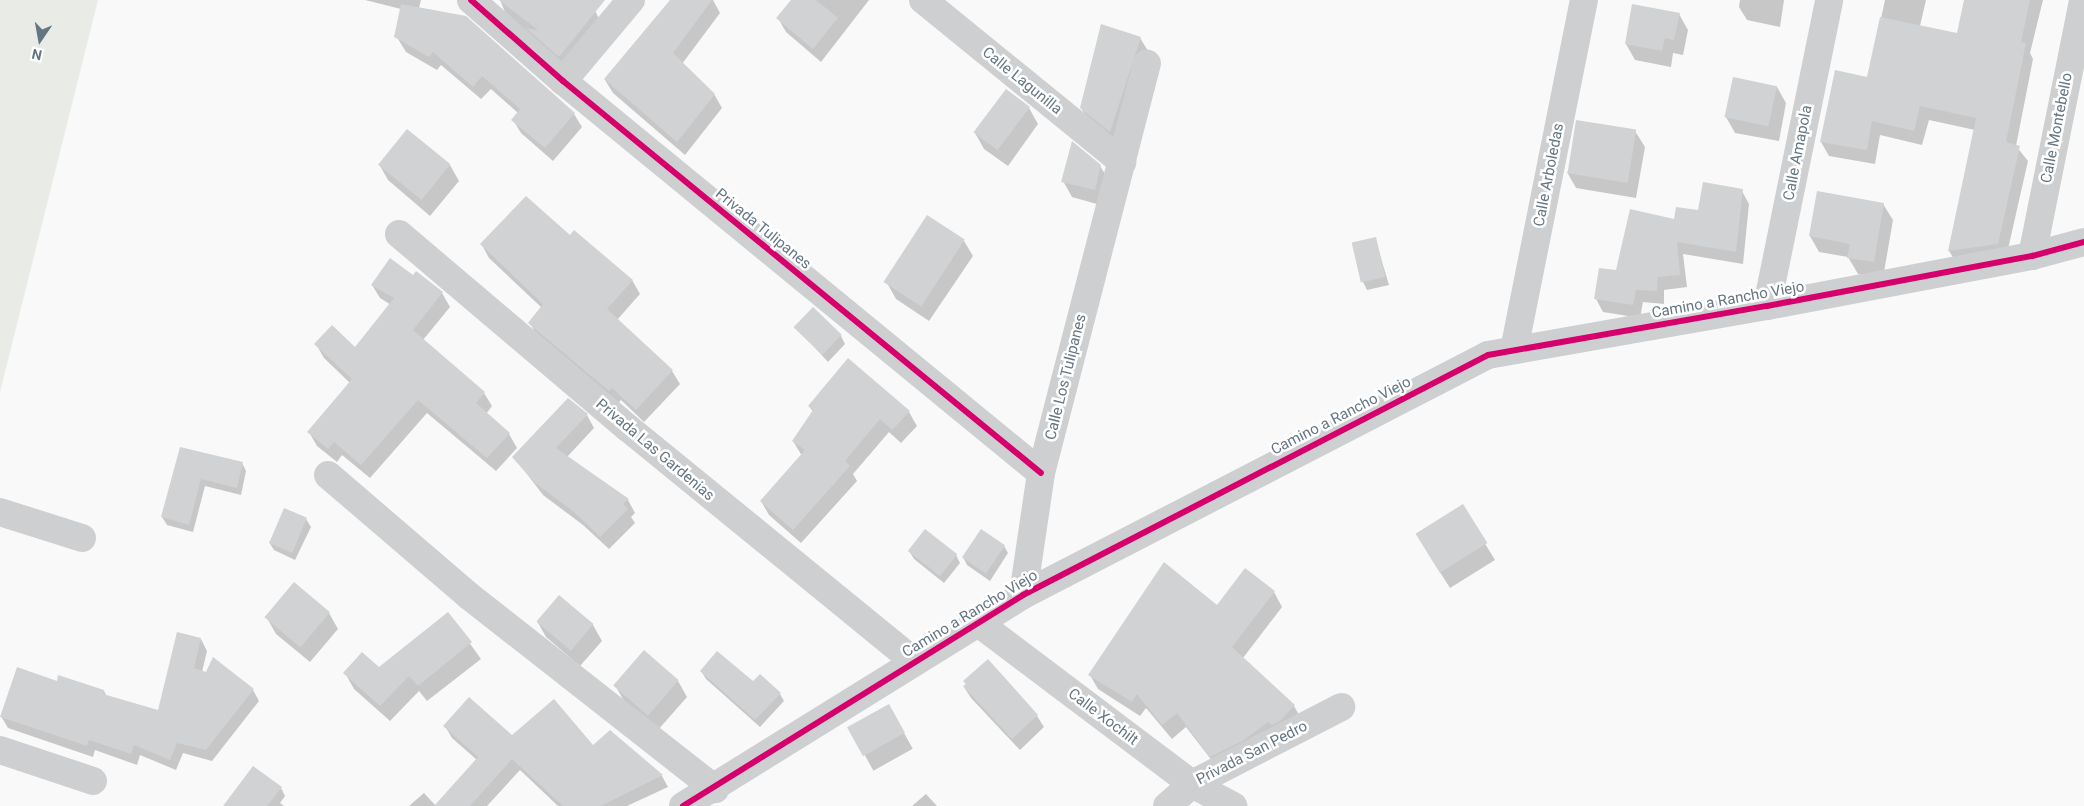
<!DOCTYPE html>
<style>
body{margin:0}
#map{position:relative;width:2084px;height:806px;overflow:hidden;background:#f9f9f9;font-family:Roboto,sans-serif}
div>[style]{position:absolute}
.green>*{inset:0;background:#e8ebe6}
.shadow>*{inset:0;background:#0003;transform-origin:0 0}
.building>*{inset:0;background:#d0d2d3;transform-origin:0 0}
.minor>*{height:28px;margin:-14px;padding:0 14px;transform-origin:14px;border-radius:14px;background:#cecfd0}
.tertiary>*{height:28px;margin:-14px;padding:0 14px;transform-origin:14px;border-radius:14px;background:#cecfd0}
.cycleway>*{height:6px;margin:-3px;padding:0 3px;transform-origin:3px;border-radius:3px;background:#d6006c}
span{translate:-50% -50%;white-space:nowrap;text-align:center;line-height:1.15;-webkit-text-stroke:5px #fff;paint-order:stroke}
.street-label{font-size:15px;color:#657683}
.north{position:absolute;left:15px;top:15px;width:50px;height:50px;-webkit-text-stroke:4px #fff;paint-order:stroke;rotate:192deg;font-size:14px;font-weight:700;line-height:20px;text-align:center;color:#657683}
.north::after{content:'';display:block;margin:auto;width:18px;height:22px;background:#657683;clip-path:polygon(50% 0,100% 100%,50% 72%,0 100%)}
</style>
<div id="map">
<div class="green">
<div style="clip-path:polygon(0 0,98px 0,0 392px)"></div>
</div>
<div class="shadow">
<div style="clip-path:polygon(365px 0,421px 0,419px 8px,465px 17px,574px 114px,582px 127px,553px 161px,521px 133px,513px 120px,518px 113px,491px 89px,481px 99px,441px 65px,437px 70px,406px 52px,398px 39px,417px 13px)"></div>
<div style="clip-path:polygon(500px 0,581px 0,595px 11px,603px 26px,568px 70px,507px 17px)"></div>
<div style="clip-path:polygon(672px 0,713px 0,720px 13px,682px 64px,714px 94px,722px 108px,685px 155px,613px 93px,605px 80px)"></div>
<div style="clip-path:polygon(792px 0,869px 0,821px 62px,786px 32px,778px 18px)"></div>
<div style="clip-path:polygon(1740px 0,1784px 0,1780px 27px,1747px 20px,1739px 7px)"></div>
<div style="clip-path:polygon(1885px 0,1926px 0,1920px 26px,1958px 35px,1966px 0,2043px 0,2030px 53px,2033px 59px,2016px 146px,2028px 161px,2006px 258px,1958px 265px,1949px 251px,1975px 130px,1929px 120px,1922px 145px,1880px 135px,1875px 164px,1829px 156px,1821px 142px,1868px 78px)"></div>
<div style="clip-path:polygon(1679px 14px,1688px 30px,1683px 55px,1673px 53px,1671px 67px,1635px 60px,1626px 44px)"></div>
<div style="clip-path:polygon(1140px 38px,1150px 54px,1119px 147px,1091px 124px,1081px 108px)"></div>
<div style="clip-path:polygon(1777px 87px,1786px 103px,1779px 141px,1735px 133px,1726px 117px)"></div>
<div style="clip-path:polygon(1029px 108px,1038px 124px,1008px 166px,984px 149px,975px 133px)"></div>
<div style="clip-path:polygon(1635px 131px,1645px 147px,1636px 198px,1576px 188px,1567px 172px)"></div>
<div style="clip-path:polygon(379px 164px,450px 165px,459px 181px,430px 216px,388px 180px)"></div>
<div style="clip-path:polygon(1100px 166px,1110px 182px,1104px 206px,1072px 197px,1063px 181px)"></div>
<div style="clip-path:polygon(1742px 191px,1749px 204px,1743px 264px,1683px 254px,1687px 287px,1664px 290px,1664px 304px,1643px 302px,1640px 318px,1603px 312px,1596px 299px,1617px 272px,1699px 212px)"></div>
<div style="clip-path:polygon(1883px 204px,1893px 220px,1883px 278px,1858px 274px,1848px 257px,1819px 252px,1810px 236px)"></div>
<div style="clip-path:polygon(570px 237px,632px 280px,640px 294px,617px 320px,672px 371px,680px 384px,644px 422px,621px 400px,617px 404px,537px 336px,530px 323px,542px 308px,489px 258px,482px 245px)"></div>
<div style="clip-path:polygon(1375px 238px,1389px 285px,1367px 290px,1363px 282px)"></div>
<div style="clip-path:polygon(964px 241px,973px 256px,929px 321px,896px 299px,887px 283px)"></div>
<div style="clip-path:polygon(417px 272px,442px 293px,450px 307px,423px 340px,484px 393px,492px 406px,486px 414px,509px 434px,517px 448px,496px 471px,427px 413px,370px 478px,342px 455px,337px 462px,317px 446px,309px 432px,350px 383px,324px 358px,316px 344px,355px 349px,391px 305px,380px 298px,372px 285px,413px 276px)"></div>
<div style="clip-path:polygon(796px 327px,841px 336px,845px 344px,828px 362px)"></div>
<div style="clip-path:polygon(809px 406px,909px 412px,917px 426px,901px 443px,889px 432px,853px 474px,857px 481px,801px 543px,769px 515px,761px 501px,802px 456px,793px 441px,813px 412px)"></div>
<div style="clip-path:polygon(587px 415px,594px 428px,567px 457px,628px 500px,635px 513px,631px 517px,635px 523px,609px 549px,583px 525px,543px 495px,514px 457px)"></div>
<div style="clip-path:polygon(181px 448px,242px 463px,246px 471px,241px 495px,205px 486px,193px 532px,167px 525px,162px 517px)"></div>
<div style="clip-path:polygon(1462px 506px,1495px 560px,1450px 588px,1426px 550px)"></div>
<div style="clip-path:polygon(306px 519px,311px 527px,295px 560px,274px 550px,269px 542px)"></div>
<div style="clip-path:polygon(1004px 546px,1008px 553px,990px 581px,967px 565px,963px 557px)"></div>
<div style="clip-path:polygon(909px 551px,956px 555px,960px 563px,944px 583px,914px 559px)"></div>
<div style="clip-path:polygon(1274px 592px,1282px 607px,1243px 658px,1294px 706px,1302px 720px,1220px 771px,1186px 727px,1172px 739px,1146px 708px,1140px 716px,1098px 689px,1090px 675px,1217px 606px)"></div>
<div style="clip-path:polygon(559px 596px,593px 625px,602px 641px,580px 666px,546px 637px,537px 621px)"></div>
<div style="clip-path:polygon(329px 613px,338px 629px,310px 662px,276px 634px,267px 618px)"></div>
<div style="clip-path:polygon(448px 613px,481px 659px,427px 701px,419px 691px,390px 721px,354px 689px,345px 673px,379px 669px)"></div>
<div style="clip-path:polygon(201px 639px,207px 651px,202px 672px,253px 690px,259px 701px,212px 761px,183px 753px,176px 770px,140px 755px,137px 765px,95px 750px,93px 757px,8px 728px,1px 716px,57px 682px,104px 691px,107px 697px,159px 711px)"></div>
<div style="clip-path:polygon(701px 671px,780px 694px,784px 701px,760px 727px,706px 679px)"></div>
<div style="clip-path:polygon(678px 681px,687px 697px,658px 730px,624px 701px,615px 685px)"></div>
<div style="clip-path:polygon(964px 687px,1037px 716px,1044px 727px,1020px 750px,971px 698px)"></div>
<div style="left:889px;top:706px;width:49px;height:45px;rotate:61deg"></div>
<div style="clip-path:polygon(445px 726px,593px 746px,610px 732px,662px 776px,668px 787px,627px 806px,558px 806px,520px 770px,487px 806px,409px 806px,424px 793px,436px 806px,477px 760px,452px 738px)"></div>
<div style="clip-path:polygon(281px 788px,285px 796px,280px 803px,284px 806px,225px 806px)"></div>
<div style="clip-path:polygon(926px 794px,937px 806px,912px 806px)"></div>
</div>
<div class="building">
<div style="clip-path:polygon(499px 0,605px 0,559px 57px,526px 28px,538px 30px)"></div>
<div style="clip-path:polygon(670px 0,712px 0,673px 53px,715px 94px,677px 142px,604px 79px)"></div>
<div style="clip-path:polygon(791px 0,816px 0,838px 18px,813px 49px,776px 18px)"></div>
<div style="clip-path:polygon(1964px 0,2030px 0,2021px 42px,2026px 43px,2006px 142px,2020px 146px,1998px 244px,1948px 251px,1976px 118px,1920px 106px,1914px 131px,1872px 121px,1867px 150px,1820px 142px,1835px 70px,1867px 77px,1880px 17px,1957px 33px)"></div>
<div style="clip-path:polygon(401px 4px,466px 16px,575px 113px,545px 148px,511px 120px,520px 109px,482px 76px,473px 87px,433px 52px,429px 57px,394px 37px)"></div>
<div style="clip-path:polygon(1632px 4px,1680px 13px,1674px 40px,1665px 38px,1662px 51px,1625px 44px)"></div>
<div style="clip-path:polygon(1101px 24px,1141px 37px,1110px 132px,1080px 108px)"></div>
<div style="left:1733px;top:77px;width:45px;height:41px;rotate:12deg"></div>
<div style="left:1006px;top:89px;width:30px;height:54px;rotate:37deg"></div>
<div style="left:1576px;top:120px;width:61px;height:54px;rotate:9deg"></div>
<div style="left:407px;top:129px;width:56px;height:46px;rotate:39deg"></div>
<div style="clip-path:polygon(1072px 141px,1101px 165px,1095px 190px,1061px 182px)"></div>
<div style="clip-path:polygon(1703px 182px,1743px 189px,1736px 252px,1677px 242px,1680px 275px,1658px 277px,1657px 291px,1636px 290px,1633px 305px,1594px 299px,1599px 268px,1616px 270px,1630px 209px,1674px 219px,1676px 207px,1698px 210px)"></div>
<div style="clip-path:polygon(1817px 191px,1884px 203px,1874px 262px,1847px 258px,1850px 244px,1809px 236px)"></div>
<div style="clip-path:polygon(526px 196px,570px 235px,574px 230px,633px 280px,607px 309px,673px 370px,636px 410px,612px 388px,609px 391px,528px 323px,543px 304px,480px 244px)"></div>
<div style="left:927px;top:215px;width:45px;height:80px;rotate:33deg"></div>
<div style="left:1376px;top:237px;width:41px;height:25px;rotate:77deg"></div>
<div style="clip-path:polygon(390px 258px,413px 275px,416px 271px,443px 292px,413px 330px,485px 392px,476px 403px,510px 433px,487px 458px,418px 400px,361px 465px,334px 442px,328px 449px,307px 432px,352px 379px,314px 344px,332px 325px,355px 347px,394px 298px,371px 285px)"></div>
<div style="left:813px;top:307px;width:40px;height:28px;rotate:44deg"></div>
<div style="clip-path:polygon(848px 358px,910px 411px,892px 430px,880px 419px,845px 461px,850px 466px,793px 530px,760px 501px,805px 450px,792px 441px,813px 410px,808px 406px)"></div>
<div style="clip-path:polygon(568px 398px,588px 414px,556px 448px,629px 499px,623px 504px,628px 509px,600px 537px,574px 512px,534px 482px,512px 457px)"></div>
<div style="clip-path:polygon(180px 447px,243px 462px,237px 488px,201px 479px,189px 525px,161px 517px)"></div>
<div style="left:1463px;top:504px;width:46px;height:56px;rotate:58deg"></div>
<div style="left:284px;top:508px;width:25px;height:38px;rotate:23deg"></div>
<div style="left:925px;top:529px;width:41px;height:28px;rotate:38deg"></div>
<div style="left:981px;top:529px;width:29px;height:34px;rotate:34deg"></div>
<div style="clip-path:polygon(1164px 562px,1217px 605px,1245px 568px,1275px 591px,1232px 647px,1295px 705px,1280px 721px,1272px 725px,1268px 722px,1244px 740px,1210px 757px,1177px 713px,1162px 725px,1137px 694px,1132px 702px,1088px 675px)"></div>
<div style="left:294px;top:582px;width:47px;height:46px;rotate:40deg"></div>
<div style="left:559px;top:595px;width:45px;height:35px;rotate:40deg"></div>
<div style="clip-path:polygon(448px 612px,472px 642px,418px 686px,409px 676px,380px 706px,343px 673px,362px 652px,379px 667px)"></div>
<div style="clip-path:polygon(177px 632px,201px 638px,194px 668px,206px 672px,213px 657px,254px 689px,206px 750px,177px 743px,170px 760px,134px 745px,131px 754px,89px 740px,87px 746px,0 717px,17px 667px,57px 681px,58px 675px,104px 690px,103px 694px,158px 710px)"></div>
<div style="left:644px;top:650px;width:46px;height:47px;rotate:41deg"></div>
<div style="clip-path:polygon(717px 651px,753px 681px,760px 674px,781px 693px,755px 720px,700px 671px)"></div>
<div style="clip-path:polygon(988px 659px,1038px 715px,1012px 739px,963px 686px,966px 684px,963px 681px)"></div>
<div style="clip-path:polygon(469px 697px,512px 735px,554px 699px,593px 745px,610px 730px,663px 775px,601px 806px,563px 806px,512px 759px,470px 806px,434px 806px,478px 757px,443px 726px)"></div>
<div style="left:889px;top:704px;width:33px;height:48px;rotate:61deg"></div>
<div style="clip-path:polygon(253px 766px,282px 787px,267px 806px,223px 806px)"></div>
</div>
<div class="minor">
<div style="left:471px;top:0;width:123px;rotate:41.4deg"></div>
<div style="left:563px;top:81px;width:618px;rotate:39.35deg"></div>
<div style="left:923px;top:0;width:257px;rotate:39.1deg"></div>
<div style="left:563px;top:81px;width:106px;rotate:-50deg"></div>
<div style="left:399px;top:234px;width:300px;rotate:40.3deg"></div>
<div style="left:628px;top:428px;width:370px;rotate:39.2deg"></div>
<div style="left:2032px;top:256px;width:261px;rotate:-78.7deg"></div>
<div style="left:1767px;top:306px;width:312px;rotate:-78.5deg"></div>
<div style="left:1514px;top:350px;width:357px;rotate:-78.7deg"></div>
<div style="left:328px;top:475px;width:186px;rotate:40.6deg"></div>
<div style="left:469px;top:596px;width:313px;rotate:38.1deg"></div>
<div style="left:0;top:512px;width:86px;rotate:17.6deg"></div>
<div style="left:1023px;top:595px;width:123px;rotate:-81.6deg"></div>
<div style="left:1041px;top:473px;width:423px;rotate:-75.5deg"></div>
<div style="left:977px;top:622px;width:269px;rotate:37deg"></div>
<div style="left:1192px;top:784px;width:47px;rotate:28.2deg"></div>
<div style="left:0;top:750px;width:98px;rotate:18.4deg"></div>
<div style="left:1167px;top:806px;width:33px;rotate:-41deg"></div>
<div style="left:1192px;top:784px;width:168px;rotate:-27.3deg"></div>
</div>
<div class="tertiary">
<div style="left:683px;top:806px;width:400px;rotate:-31.8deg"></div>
<div style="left:1023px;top:595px;width:523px;rotate:-27.3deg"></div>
<div style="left:1488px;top:355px;width:283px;rotate:-10deg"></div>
<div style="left:1767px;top:306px;width:270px;rotate:-10.7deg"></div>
<div style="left:2032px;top:256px;width:54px;rotate:-15.1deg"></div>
</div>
<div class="cycleway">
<div style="left:471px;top:0;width:123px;rotate:41.4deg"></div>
<div style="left:563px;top:81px;width:618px;rotate:39.35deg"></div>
<div style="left:683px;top:806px;width:400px;rotate:-31.8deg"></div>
<div style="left:1023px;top:595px;width:523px;rotate:-27.3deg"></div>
<div style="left:1488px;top:355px;width:283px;rotate:-10deg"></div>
<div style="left:1767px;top:306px;width:270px;rotate:-10.7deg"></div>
<div style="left:2032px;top:256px;width:54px;rotate:-15.1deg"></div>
</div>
<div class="street-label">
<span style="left:1022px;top:81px;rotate:39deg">Calle Lagunilla</span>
<span style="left:2057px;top:128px;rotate:-79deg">Calle Montebello</span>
<span style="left:1798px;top:153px;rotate:-79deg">Calle Amapola</span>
<span style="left:1549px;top:175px;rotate:-79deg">Calle Arboledas</span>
<span style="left:763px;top:229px;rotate:39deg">Privada Tulipanes</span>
<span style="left:1728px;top:300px;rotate:-10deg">Camino a Rancho Viejo</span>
<span style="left:1066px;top:377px;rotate:-76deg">Calle Los Tulipanes</span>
<span style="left:1341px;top:416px;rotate:-27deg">Camino a Rancho Viejo</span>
<span style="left:655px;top:450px;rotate:40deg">Privada Las Gardenias</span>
<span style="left:970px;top:614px;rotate:-31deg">Camino a Rancho Viejo</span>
<span style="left:1103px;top:717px;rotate:37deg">Calle Xochilt</span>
<span style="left:1252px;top:753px;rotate:-27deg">Privada San Pedro</span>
</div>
<div class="north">N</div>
</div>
